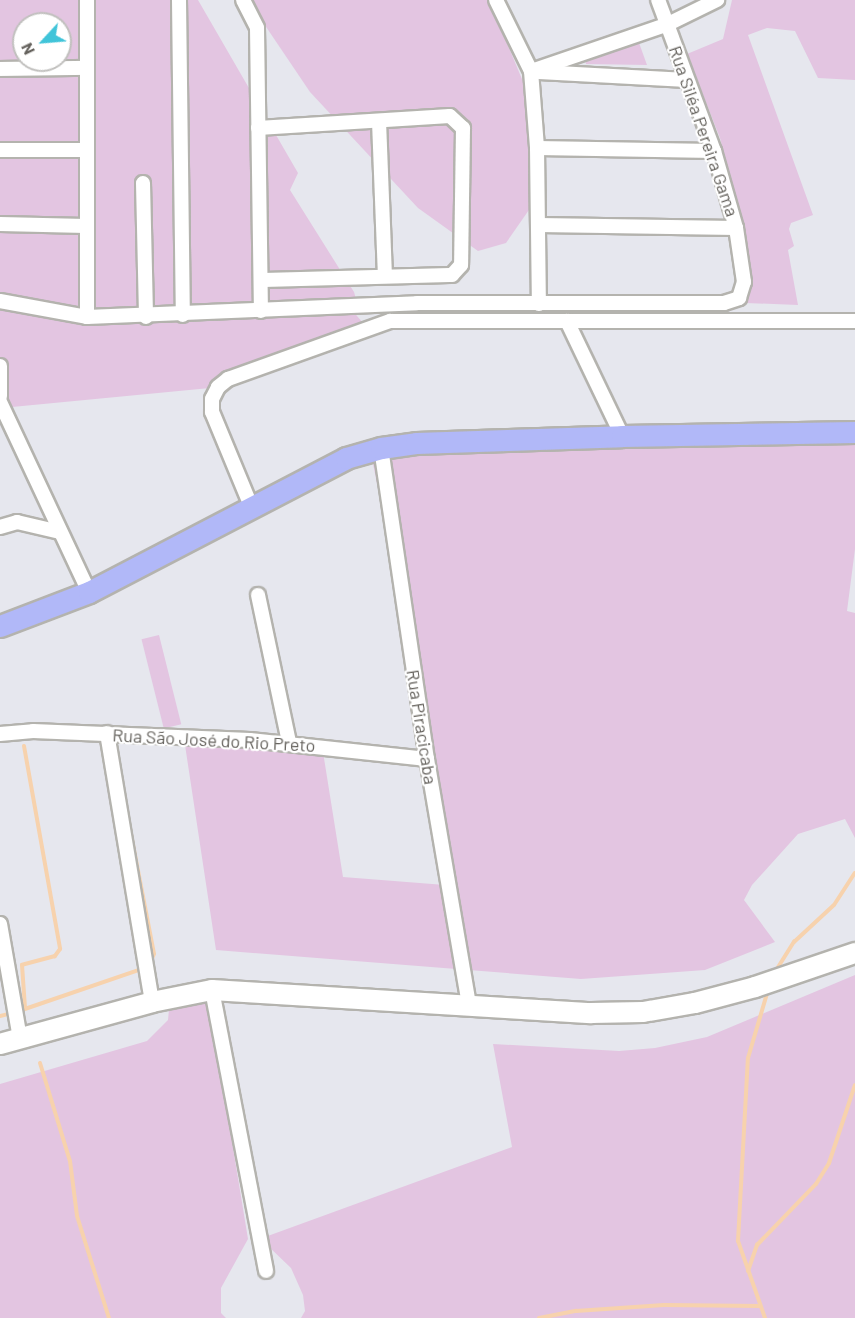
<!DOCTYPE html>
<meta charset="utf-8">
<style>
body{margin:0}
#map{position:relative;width:855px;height:1318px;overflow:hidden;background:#e6e7ee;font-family:Barlow,sans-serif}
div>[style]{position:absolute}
.green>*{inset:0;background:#e3c5e1;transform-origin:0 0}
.stream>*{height:4px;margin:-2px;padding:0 2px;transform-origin:2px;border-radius:2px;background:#f7d2ad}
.roads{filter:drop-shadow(2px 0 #b4b3ae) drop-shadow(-2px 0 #b4b3ae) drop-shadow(0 2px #b4b3ae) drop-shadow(0 -2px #b4b3ae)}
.street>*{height:14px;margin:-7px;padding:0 7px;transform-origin:7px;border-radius:7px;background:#fff}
.secondary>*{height:20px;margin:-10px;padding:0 10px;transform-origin:10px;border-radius:10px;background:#fff}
.primary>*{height:21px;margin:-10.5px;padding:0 10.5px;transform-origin:10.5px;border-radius:10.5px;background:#b1b8f8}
span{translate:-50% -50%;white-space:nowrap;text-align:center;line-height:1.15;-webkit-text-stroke:4.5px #fff;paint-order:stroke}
.street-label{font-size:18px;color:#65625d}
.north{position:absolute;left:12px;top:12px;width:60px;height:60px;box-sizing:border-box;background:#fff;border:2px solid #c1c0be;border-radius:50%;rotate:244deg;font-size:16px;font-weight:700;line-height:24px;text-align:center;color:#65625d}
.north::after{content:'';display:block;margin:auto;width:21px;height:27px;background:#40c4d9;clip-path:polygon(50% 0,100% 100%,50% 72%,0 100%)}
</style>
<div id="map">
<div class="green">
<div style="clip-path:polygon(evenodd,0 0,198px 0,298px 173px,290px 190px,354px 292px,356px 299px,350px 308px,364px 324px,315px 338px,227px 375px,210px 388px,12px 407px,0 382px,0 0,24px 24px,60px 24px,60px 60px,24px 60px,24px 24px)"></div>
<div style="clip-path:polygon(248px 0,489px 0,524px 84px,527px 99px,531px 207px,506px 243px,478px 251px,418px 208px,310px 92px)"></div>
<div style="clip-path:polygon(732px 0,855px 0,855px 80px,818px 78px,795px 31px,767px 28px,748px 35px,813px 215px,791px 223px,789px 229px,794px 246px,788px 250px,798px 305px,746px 303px,751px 280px,742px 225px,720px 138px,687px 54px,723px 39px)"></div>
<div style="clip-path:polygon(638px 40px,647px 65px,586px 64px,585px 57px)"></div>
<div style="clip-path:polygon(855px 432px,855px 549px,847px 611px,855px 613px,855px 838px,845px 819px,798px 834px,752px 885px,744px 900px,775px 942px,705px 970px,581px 979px,216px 950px,185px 745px,323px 752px,343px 877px,445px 885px,401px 602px,372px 459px,425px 441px)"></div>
<div style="left:159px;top:635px;width:92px;height:18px;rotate:76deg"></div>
<div style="clip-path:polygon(855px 975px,855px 1318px,301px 1318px,305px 1311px,303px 1295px,291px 1268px,266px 1244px,265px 1237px,512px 1147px,493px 1044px,619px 1051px,655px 1048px,707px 1037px)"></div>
<div style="clip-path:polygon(170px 999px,207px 1001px,233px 1148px,248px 1239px,221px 1288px,221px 1313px,226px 1318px,0 1318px,0 1084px,147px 1041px,168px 1020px)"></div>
</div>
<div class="stream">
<div style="left:24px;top:746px;width:206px;rotate:79.9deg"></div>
<div style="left:60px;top:949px;width:9px;rotate:126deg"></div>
<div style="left:55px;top:956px;width:34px;rotate:165deg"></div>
<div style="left:22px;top:965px;width:43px;rotate:86deg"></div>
<div style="left:129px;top:824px;width:132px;rotate:79.1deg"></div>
<div style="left:154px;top:954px;width:12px;rotate:114deg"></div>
<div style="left:775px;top:972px;width:36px;rotate:-58deg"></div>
<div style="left:794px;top:942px;width:54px;rotate:-42.8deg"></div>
<div style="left:834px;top:905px;width:38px;rotate:-57deg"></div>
<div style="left:19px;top:1011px;width:130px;rotate:-18.9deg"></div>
<div style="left:0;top:1016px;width:12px;rotate:-14deg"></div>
<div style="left:40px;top:1063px;width:102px;rotate:73deg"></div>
<div style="left:70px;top:1161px;width:55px;rotate:82.7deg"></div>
<div style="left:77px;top:1216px;width:107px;rotate:72.6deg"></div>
<div style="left:748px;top:1271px;width:28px;rotate:-71deg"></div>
<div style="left:757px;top:1245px;width:85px;rotate:-46deg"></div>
<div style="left:816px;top:1184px;width:25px;rotate:-58deg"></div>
<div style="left:829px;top:1163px;width:82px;rotate:-71.6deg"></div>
<div style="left:539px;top:1318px;width:38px;rotate:-11deg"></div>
<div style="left:576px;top:1311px;width:88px;rotate:-3.9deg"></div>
<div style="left:664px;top:1305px;width:96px;rotate:0.6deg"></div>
<div style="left:765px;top:1318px;width:82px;rotate:-109.3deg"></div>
<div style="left:738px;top:1241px;width:183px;rotate:-86.9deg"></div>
<div style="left:748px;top:1058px;width:71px;rotate:-73.6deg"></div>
</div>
<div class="roads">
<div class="street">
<div style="left:179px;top:0;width:315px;rotate:89.3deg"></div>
<div style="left:243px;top:0;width:31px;rotate:63deg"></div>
<div style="left:257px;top:28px;width:283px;rotate:89.2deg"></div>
<div style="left:496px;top:0;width:79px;rotate:63.8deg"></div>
<div style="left:531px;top:71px;width:77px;rotate:85.5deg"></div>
<div style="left:537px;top:148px;width:156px;rotate:89.3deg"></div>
<div style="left:0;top:69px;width:86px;rotate:-0.7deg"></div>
<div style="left:531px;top:71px;width:145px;rotate:-18.9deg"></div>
<div style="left:668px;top:24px;width:55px;rotate:-26.1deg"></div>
<div style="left:539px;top:72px;width:148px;rotate:3.1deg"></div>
<div style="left:379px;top:121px;width:155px;rotate:87.8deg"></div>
<div style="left:258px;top:128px;width:192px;rotate:-3.6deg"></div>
<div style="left:450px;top:116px;width:18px;rotate:43deg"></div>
<div style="left:463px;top:128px;width:137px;rotate:90.8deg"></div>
<div style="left:461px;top:265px;width:13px;rotate:132deg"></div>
<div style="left:452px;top:275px;width:191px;rotate:178.5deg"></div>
<div style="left:537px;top:148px;width:177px;rotate:1deg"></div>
<div style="left:0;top:150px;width:87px"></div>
<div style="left:143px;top:183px;width:134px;rotate:88.7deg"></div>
<div style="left:0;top:224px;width:86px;rotate:1.3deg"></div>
<div style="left:539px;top:225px;width:197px;rotate:0.9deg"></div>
<div style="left:0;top:301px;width:88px;rotate:10.4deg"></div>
<div style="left:87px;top:317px;width:330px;rotate:-2.4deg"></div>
<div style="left:417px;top:303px;width:307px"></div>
<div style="left:724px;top:303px;width:16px;rotate:-18deg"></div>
<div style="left:739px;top:298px;width:17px;rotate:-73deg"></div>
<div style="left:744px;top:282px;width:55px;rotate:-98.4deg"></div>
<div style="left:736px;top:228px;width:80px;rotate:-105.9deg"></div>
<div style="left:714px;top:151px;width:161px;rotate:-110.3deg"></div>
<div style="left:87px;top:317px;width:317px;rotate:-90deg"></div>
<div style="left:567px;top:321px;width:127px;rotate:64.4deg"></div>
<div style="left:0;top:366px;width:30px;rotate:90deg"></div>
<div style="left:0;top:402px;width:210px;rotate:64.9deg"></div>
<div style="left:381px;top:448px;width:314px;rotate:81.6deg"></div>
<div style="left:427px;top:759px;width:249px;rotate:80.3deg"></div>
<div style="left:251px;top:506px;width:102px;rotate:-112.5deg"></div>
<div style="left:212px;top:412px;width:13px;rotate:-90deg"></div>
<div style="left:212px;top:399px;width:13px;rotate:-63deg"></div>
<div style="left:218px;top:387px;width:13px;rotate:-39deg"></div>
<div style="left:228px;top:379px;width:172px;rotate:-19.7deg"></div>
<div style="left:390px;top:321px;width:465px"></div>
<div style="left:0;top:527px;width:18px;rotate:-16deg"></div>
<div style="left:17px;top:522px;width:44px;rotate:13.1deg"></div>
<div style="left:258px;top:595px;width:150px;rotate:78.1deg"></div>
<div style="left:107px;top:733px;width:273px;rotate:80.5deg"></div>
<div style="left:0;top:734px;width:33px;rotate:-5deg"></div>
<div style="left:33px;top:731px;width:217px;rotate:2.4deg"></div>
<div style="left:250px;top:740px;width:178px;rotate:6.1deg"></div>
<div style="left:0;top:924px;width:117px;rotate:80.1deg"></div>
<div style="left:212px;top:990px;width:286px;rotate:79.1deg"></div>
</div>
<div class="secondary">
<div style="left:0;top:1044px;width:158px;rotate:-15.4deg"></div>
<div style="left:152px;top:1002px;width:61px;rotate:-11.3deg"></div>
<div style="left:212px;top:990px;width:380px;rotate:3.5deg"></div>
<div style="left:591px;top:1013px;width:52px;rotate:-1.1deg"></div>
<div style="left:643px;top:1012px;width:53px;rotate:-9.8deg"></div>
<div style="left:695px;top:1003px;width:62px;rotate:-14.9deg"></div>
<div style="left:755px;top:987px;width:106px;rotate:-18.8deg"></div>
</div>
<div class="primary">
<div style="left:0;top:626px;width:95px;rotate:-20.9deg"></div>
<div style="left:89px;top:592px;width:290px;rotate:-27.5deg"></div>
<div style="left:346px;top:458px;width:36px;rotate:-16deg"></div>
<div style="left:381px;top:448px;width:35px;rotate:-8deg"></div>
<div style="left:416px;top:443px;width:206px;rotate:-1.9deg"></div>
<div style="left:622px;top:436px;width:233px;rotate:-1deg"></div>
</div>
</div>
<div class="street-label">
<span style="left:704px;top:131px;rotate:71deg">Rua Siléa Pereira Gama</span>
<span style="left:422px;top:727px;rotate:81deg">Rua Piracicaba</span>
<span style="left:214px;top:740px;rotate:3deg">Rua São José do Rio Preto</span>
</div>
<div class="north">N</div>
</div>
